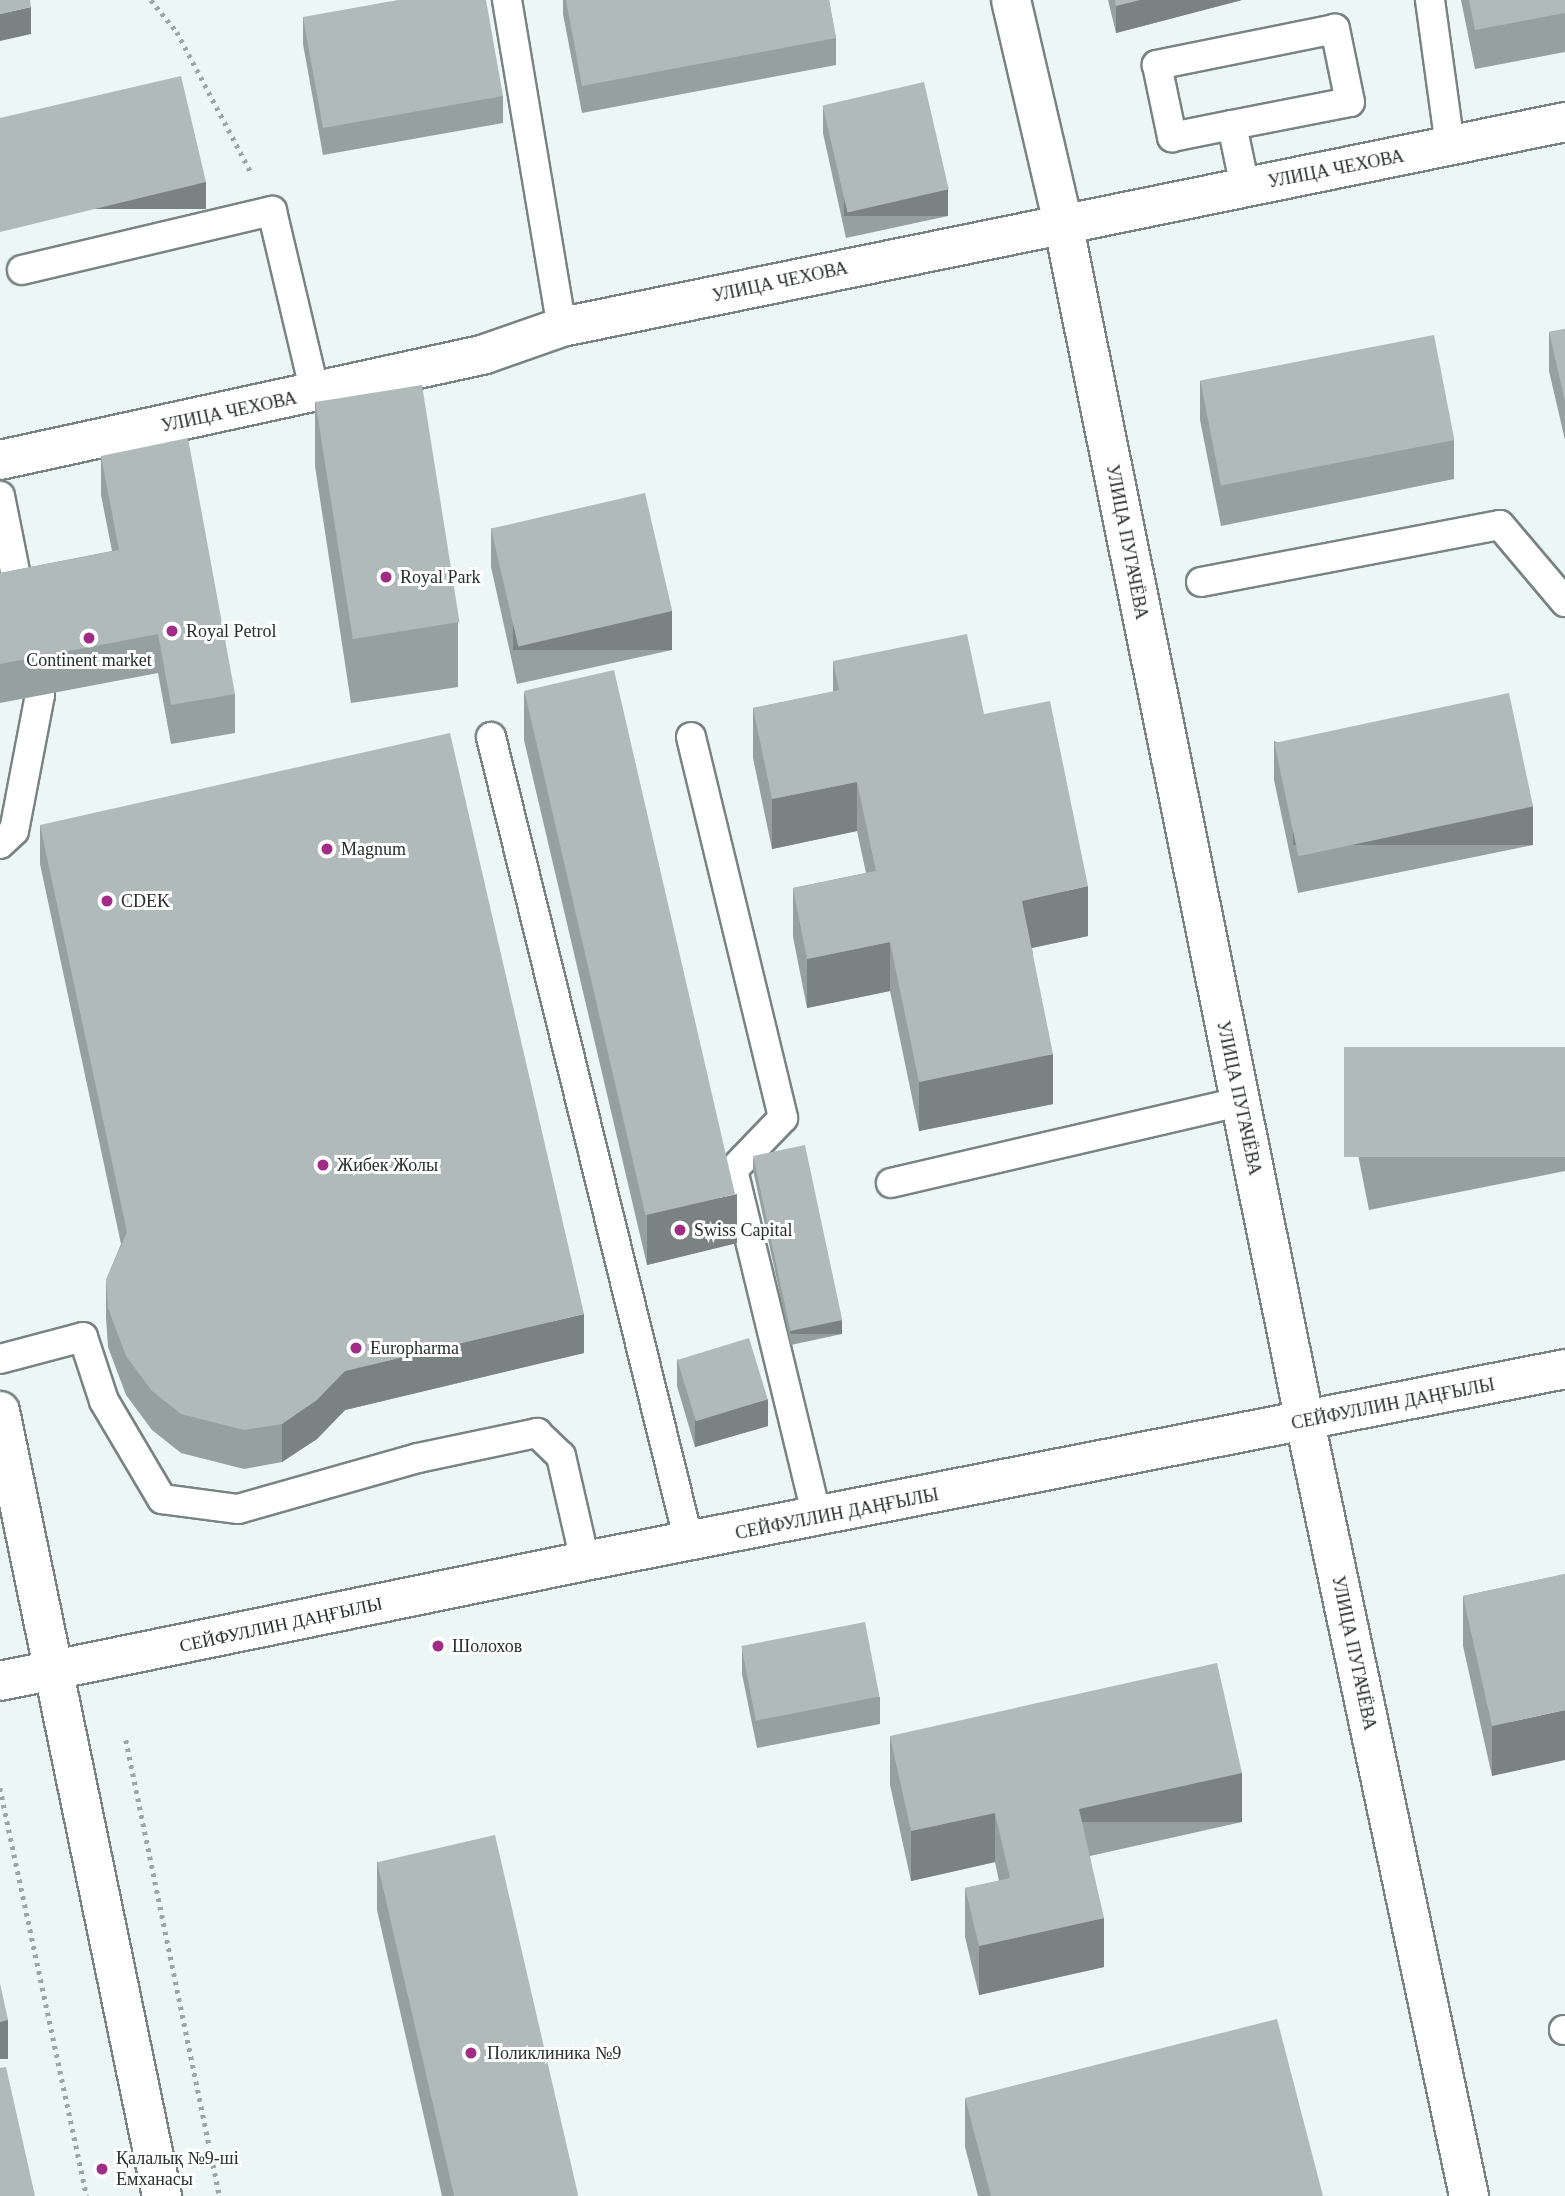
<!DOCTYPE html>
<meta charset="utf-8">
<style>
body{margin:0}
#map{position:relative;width:1565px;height:2196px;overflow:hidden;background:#ebf6f5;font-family:"Times New Roman",serif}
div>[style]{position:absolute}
.path>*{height:4.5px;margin-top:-2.25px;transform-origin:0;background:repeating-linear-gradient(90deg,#9da6a5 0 3.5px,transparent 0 8.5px)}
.roads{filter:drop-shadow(2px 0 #788382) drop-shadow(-2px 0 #788382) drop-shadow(0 2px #788382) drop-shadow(0 -2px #788382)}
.lane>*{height:28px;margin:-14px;padding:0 14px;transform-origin:14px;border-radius:14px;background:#fff}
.street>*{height:38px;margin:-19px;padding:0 19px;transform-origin:19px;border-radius:19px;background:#fff}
.secondary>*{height:38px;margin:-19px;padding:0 19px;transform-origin:19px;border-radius:19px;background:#fff}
.wall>*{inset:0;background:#96a09f}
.shaded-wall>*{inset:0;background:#7a8282;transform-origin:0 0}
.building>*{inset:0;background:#afbab9;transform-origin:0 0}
.dots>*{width:19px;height:19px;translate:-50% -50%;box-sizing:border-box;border:4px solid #fff;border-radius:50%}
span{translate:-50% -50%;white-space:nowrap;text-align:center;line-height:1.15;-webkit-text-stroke:6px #fff;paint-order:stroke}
.street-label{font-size:18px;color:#2a2e2e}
.poi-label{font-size:18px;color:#2a2e2e}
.left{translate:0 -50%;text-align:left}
</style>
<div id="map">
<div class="path">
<div style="left:151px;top:0;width:41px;rotate:50.9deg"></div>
<div style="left:177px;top:32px;width:161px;rotate:62.2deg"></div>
<div style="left:126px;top:1740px;width:466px;rotate:78.4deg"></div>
<div style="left:0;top:1788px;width:417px;rotate:78deg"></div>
</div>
<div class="roads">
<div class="lane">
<div style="left:507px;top:0;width:332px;rotate:80.5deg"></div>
<div style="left:1430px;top:0;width:147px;rotate:82.2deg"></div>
<div style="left:1232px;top:125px;width:120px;rotate:-11deg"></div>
<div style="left:1350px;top:102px;width:75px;rotate:-101.6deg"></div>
<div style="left:1335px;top:29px;width:182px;rotate:168.6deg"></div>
<div style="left:1157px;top:65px;width:74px;rotate:78.2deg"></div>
<div style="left:1172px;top:137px;width:61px;rotate:-11.3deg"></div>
<div style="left:1232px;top:125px;width:63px;rotate:78.2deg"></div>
<div style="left:22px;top:270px;width:257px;rotate:-13.3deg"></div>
<div style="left:272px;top:211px;width:187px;rotate:76.7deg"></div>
<div style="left:0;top:496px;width:112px;rotate:78.7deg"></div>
<div style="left:1201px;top:582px;width:304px;rotate:-10.8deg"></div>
<div style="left:1500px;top:525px;width:101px;rotate:49.8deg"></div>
<div style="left:491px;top:737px;width:829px;rotate:76.18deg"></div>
<div style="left:691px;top:737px;width:392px;rotate:76.4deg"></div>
<div style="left:783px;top:1118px;width:72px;rotate:133.9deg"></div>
<div style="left:733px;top:1170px;width:358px;rotate:76.4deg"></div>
<div style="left:0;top:844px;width:19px;rotate:-43deg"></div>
<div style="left:14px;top:831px;width:138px;rotate:-79.2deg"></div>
<div style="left:40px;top:695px;width:36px;rotate:-101deg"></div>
<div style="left:891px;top:1183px;width:358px;rotate:-13.1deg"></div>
<div style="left:0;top:1359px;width:86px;rotate:-14.8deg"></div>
<div style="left:83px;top:1337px;width:67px;rotate:71.8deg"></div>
<div style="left:104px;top:1401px;width:114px;rotate:59.4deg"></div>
<div style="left:162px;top:1499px;width:77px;rotate:7.5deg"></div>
<div style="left:238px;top:1509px;width:187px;rotate:-15.8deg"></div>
<div style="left:418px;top:1458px;width:122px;rotate:-11.9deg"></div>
<div style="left:537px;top:1433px;width:33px;rotate:44deg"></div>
<div style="left:561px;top:1456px;width:108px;rotate:77.1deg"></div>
<div style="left:1564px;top:2030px;width:1px"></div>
</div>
<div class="street">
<div style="left:1011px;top:0;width:229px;rotate:76.9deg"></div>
<div style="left:1063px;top:223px;width:1223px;rotate:78.59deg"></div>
<div style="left:1305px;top:1422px;width:791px;rotate:78.04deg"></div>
<div style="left:0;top:460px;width:496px;rotate:-12.3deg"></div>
<div style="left:485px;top:354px;width:82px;rotate:-19.3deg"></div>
<div style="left:562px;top:327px;width:1024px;rotate:-11.55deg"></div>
</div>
<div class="secondary">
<div style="left:0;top:1411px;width:802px;rotate:78.34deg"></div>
<div style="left:0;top:1681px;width:597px;rotate:-11.59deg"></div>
<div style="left:585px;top:1561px;width:999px;rotate:-11.08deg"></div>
</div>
</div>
<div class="wall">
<div style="clip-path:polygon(563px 0,829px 0,836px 38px,836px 65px,582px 113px,563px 14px)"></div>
<div style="clip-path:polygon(1108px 0,1242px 0,1116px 33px)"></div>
<div style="clip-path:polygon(1461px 0,1565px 0,1565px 52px,1475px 69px)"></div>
<div style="clip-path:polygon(303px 17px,503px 96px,503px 123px,323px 155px,303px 44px)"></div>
<div style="clip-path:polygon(823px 106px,948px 216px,846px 238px,823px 133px)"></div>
<div style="clip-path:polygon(1565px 329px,1565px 440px,1549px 371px,1549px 332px)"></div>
<div style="clip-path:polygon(1200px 381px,1454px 440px,1454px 479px,1221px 526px,1200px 420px)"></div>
<div style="clip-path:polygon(315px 401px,458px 622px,458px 687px,351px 703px,315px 466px)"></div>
<div style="clip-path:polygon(101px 456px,235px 694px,235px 733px,171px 744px,158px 673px,0 703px,0 573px,112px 551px,101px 495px)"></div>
<div style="clip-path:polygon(491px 528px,672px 650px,517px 684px,491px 567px)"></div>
<div style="clip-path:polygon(833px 661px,984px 714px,1088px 936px,1032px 948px,1053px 1104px,919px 1131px,890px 991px,807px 1008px,793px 937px,793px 888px,866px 873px,857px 831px,772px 849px,753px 758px,753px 708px,833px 692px)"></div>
<div style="clip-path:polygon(524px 691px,737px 1243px,647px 1265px,524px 740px)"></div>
<div style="clip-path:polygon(1274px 741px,1533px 845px,1298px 893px,1274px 780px)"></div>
<div style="clip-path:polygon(40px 825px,584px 1353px,345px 1410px,317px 1439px,282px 1462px,244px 1469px,181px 1453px,152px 1430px,126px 1395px,108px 1347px,106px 1318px,106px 1280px,121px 1244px,40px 864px)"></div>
<div style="clip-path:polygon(1565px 1047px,1565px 1171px,1369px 1210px,1348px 1104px,1348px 1090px)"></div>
<div style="clip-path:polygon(753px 1157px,842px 1334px,791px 1345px,753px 1170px)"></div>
<div style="clip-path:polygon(677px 1359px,768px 1426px,695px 1447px,677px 1386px)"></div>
<div style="clip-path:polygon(1565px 1574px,1492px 1776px,1463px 1646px,1463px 1596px)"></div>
<div style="clip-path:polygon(742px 1647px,880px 1697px,880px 1724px,757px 1748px,742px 1674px)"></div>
<div style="clip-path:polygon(890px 1736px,1242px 1822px,1090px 1856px,1104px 1967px,979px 1995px,965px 1937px,965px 1888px,999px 1881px,995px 1862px,911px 1881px,890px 1785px)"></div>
<div style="clip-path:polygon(377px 1861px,576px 2196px,442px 2196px,377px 1910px)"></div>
<div style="clip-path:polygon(965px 2098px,1323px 2196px,978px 2196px,965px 2147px)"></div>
</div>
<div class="shaded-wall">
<div style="clip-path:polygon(1140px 0,1242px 0,1116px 33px,1116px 6px)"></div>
<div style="clip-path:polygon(31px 7px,31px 34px,0 41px,0 14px)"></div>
<div style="left:206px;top:182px;width:27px;height:212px;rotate:90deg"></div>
<div style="left:948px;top:189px;width:27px;height:104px;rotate:90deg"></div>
<div style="left:672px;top:611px;width:39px;height:159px;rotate:90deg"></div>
<div style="clip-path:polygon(857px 782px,857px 831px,772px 849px,772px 799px)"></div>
<div style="left:1533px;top:806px;width:39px;height:240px;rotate:90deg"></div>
<div style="clip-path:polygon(1088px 886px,1088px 936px,1022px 950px,1022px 901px)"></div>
<div style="clip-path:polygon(890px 942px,890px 991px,807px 1008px,807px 959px)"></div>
<div style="clip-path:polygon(1053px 1054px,1053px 1104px,919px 1131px,919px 1082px)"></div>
<div style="clip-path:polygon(737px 1194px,737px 1243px,647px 1265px,647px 1215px)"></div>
<div style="clip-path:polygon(584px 1314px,584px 1353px,345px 1410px,317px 1439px,282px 1462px,282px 1424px,345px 1371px)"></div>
<div style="left:842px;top:1320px;width:14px;height:52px;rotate:90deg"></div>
<div style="clip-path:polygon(768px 1399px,768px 1426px,695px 1447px,695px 1420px)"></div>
<div style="clip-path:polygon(1565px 1710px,1565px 1760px,1492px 1776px,1492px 1726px)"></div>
<div style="left:1242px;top:1773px;width:49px;height:167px;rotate:90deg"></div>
<div style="clip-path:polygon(995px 1813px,995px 1862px,911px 1881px,911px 1831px)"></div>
<div style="clip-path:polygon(1104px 1918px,1104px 1967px,979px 1995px,979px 1946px)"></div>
<div style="left:8px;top:2020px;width:39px;height:8px;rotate:90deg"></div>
</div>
<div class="building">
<div style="clip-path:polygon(0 0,30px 0,31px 7px,0 14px)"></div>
<div style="clip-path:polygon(398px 0,486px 0,503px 96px,323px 128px,303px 17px)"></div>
<div style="clip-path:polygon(566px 0,829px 0,836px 38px,582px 86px)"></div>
<div style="clip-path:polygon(1115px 0,1140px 0,1116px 6px)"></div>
<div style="clip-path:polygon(1469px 0,1565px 0,1565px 13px,1475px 30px)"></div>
<div style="clip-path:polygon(181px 76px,206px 182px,0 232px,0 118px)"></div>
<div style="left:924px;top:82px;width:110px;height:104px;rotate:77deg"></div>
<div style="clip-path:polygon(1565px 329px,1565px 401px,1549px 332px)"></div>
<div style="left:1434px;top:335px;width:107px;height:238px;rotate:79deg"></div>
<div style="left:422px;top:385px;width:240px;height:108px;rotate:81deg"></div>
<div style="clip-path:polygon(188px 438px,235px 694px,171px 705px,158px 634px,0 664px,0 573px,119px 550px,101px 456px)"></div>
<div style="left:645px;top:493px;width:121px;height:158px;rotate:77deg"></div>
<div style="clip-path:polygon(967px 634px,984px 714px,1050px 701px,1088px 886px,1022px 901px,1053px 1054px,919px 1082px,890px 942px,807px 959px,793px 888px,876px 871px,857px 782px,772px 799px,753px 708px,839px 690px,833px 661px)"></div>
<div style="left:614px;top:670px;width:538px;height:92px;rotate:77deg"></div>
<div style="left:1509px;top:693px;width:116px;height:240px;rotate:78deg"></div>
<div style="clip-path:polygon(450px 733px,584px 1314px,345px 1371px,317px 1400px,282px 1424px,244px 1430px,181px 1414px,152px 1391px,126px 1356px,108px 1308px,106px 1280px,127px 1232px,40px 825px)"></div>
<div style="left:1565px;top:1047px;width:110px;height:221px;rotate:90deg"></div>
<div style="left:805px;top:1145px;width:179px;height:53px;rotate:78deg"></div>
<div style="left:749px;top:1338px;width:64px;height:75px;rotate:73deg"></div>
<div style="clip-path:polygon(1565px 1574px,1565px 1710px,1492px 1726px,1463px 1596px)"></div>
<div style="left:865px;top:1622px;width:76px;height:126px;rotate:79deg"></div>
<div style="clip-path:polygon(1217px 1663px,1242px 1773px,1079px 1809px,1104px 1918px,979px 1946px,965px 1888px,1010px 1878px,995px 1813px,911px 1831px,890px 1736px)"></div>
<div style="left:495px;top:1835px;width:370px;height:121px;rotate:77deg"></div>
<div style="clip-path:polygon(0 1983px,8px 2020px,0 2022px)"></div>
<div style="clip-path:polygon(1277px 2019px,1323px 2196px,991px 2196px,965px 2098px)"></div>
<div style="clip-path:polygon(6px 2067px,35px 2196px,0 2196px,0 2068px)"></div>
</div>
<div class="dots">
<div style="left:386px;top:577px;background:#a02c86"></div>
<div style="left:172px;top:631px;background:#a02c86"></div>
<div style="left:89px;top:638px;background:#a02c86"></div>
<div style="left:327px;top:849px;background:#a02c86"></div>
<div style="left:107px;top:901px;background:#a02c86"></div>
<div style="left:323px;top:1165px;background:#a02c86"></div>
<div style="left:680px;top:1230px;background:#a02c86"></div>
<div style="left:356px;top:1348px;background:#a02c86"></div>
<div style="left:438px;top:1646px;background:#a02c86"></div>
<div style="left:471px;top:2053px;background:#a02c86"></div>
<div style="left:102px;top:2169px;background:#a02c86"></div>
</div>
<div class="street-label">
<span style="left:1336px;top:169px;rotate:-11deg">УЛИЦА ЧЕХОВА</span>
<span style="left:780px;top:282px;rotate:-12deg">УЛИЦА ЧЕХОВА</span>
<span style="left:229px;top:412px;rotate:-12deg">УЛИЦА ЧЕХОВА</span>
<span style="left:1127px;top:542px;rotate:79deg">УЛИЦА ПУГАЧЁВА</span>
<span style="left:1239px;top:1098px;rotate:78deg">УЛИЦА ПУГАЧЁВА</span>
<span style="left:1393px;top:1404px;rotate:-11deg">СЕЙФУЛЛИН ДАҢҒЫЛЫ</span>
<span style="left:837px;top:1514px;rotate:-11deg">СЕЙФУЛЛИН ДАҢҒЫЛЫ</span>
<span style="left:281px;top:1625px;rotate:-12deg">СЕЙФУЛЛИН ДАҢҒЫЛЫ</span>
<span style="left:1354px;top:1653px;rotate:78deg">УЛИЦА ПУГАЧЁВА</span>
</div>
<div class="poi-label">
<span class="left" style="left:400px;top:577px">Royal Park</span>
<span class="left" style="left:186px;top:631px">Royal Petrol</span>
<span style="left:89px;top:660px">Continent market</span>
<span class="left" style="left:341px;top:849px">Magnum</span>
<span class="left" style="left:121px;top:901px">CDEK</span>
<span class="left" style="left:337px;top:1165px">Жибек Жолы</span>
<span class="left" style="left:694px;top:1230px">Swiss Capital</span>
<span class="left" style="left:370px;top:1348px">Europharma</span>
<span class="left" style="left:452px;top:1646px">Шолохов</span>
<span class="left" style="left:487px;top:2053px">Поликлиника №9</span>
<span class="left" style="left:116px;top:2169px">Қалалық №9-ші<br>Емханасы</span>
</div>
</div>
